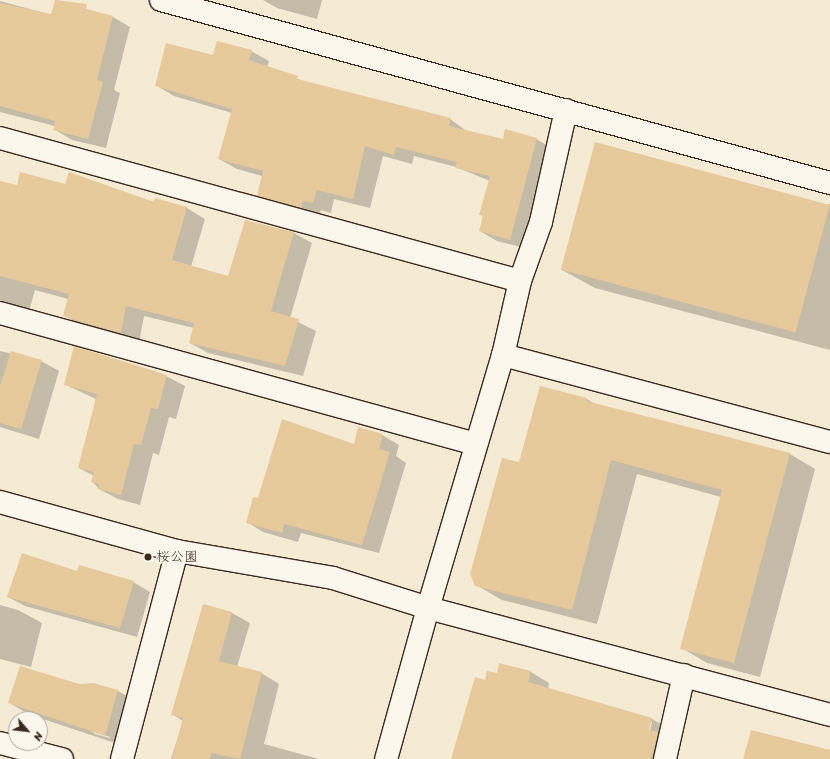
<!DOCTYPE html>
<meta charset="utf-8">
<style>
body{margin:0}
#map{position:relative;width:830px;height:759px;overflow:hidden;background:#f5ead4;font-family:Sriracha,"Klee One",sans-serif}
div>[style]{position:absolute}
.shadow>*{inset:0;background:#0003}
.building>*{inset:0;background:#e7ca9b;transform-origin:0 0}
.roads{filter:drop-shadow(1px 0 #3b2a1e) drop-shadow(-1px 0 #3b2a1e) drop-shadow(0 1px #3b2a1e) drop-shadow(0 -1px #3b2a1e)}
.minor>*{height:22px;margin:-11px;padding:0 11px;transform-origin:11px;border-radius:11px;background:#fbf7ec}
.tertiary>*{height:22px;margin:-11px;padding:0 11px;transform-origin:11px;border-radius:11px;background:#fbf7ec}
.dots>*{width:11px;height:11px;translate:-50% -50%;box-sizing:border-box;border:2px solid #fbf7ec;border-radius:50%}
span{translate:-50% -50%;white-space:nowrap;text-align:center;line-height:1.15;-webkit-text-stroke:3px #fbf7ec;paint-order:stroke}
.poi-label{font-size:14px;color:#3b2a1e}
.left{translate:0 -50%;text-align:left}
.north{position:absolute;left:8px;top:711px;width:40px;height:40px;box-sizing:border-box;background:#fbf7ec;border:1px solid #aea59a;border-radius:50%;rotate:118deg;font-size:11px;font-weight:700;line-height:16px;text-align:center;color:#3b2a1e}
.north::after{content:'';display:block;margin:auto;width:14px;height:18px;background:#3b2a1e;clip-path:polygon(50% 0,100% 100%,50% 72%,0 100%)}
</style>
<div id="map">
<div class="shadow">
<div style="clip-path:polygon(56px 0,113px 17px,130px 27px,114px 90px,120px 93px,106px 148px,72px 140px,54px 129px,55px 126px,0 112px,0 1px,52px 15px)"></div>
<div style="clip-path:polygon(263px 0,322px 0,317px 19px,277px 8px)"></div>
<div style="clip-path:polygon(251px 51px,269px 61px,267px 67px,308px 83px,450px 119px,468px 132px,503px 140px,536px 139px,554px 149px,528px 249px,497px 241px,480px 231px,490px 181px,456px 167px,414px 156px,412px 164px,383px 156px,370px 208px,334px 199px,331px 213px,321px 210px,319px 217px,275px 205px,258px 195px,262px 176px,237px 169px,219px 159px,232px 113px,174px 96px,156px 85px,214px 56px)"></div>
<div style="clip-path:polygon(0 182px,17px 186px,66px 186px,154px 203px,155px 199px,187px 208px,205px 219px,191px 267px,228px 277px,246px 221px,294px 233px,312px 243px,290px 318px,316px 331px,303px 376px,208px 353px,190px 343px,194px 328px,144px 316px,139px 343px,82px 326px,64px 315px,68px 299px,35px 290px,29px 311px,0 303px)"></div>
<div style="clip-path:polygon(830px 204px,830px 350px,595px 288px,562px 270px)"></div>
<div style="clip-path:polygon(0 351px,41px 361px,59px 371px,39px 439px,0 427px)"></div>
<div style="clip-path:polygon(166px 376px,185px 386px,176px 419px,169px 417px,159px 455px,153px 453px,140px 505px,118px 499px,99px 489px,92px 481px,94px 476px,79px 468px,96px 399px,66px 385px)"></div>
<div style="clip-path:polygon(587px 399px,596px 405px,790px 454px,815px 469px,760px 677px,707px 663px,682px 648px,721px 497px,637px 474px,597px 624px,502px 600px,476px 585px,520px 463px)"></div>
<div style="clip-path:polygon(382px 435px,399px 445px,396px 456px,406px 463px,379px 553px,301px 533px,298px 542px,263px 532px,247px 522px,259px 499px,354px 446px)"></div>
<div style="clip-path:polygon(77px 573px,133px 582px,150px 592px,137px 637px,25px 606px,8px 597px)"></div>
<div style="clip-path:polygon(0 605px,18px 610px,42px 623px,31px 667px,0 659px)"></div>
<div style="clip-path:polygon(203px 605px,232px 613px,250px 623px,237px 667px,261px 673px,279px 684px,264px 744px,319px 759px,171px 759px,183px 721px,172px 714px)"></div>
<div style="clip-path:polygon(evenodd,500px 664px,531px 672px,549px 683px,548px 689px,652px 719px,670px 729px,670px 759px,454px 759px,486px 681px,497px 675px,500px 664px,650px 722px,652px 722px,649px 735px,647px 734px,650px 722px)"></div>
<div style="clip-path:polygon(evenodd,79px 685px,118px 691px,136px 701px,124px 746px,28px 714px,10px 703px,79px 685px,92px 731px,110px 737px,110px 738px,95px 734px,92px 731px)"></div>
</div>
<div class="building">
<div style="clip-path:polygon(55px 0,87px 4px,86px 9px,113px 16px,97px 80px,103px 82px,88px 139px,53px 130px,55px 121px,0 106px,0 3px,51px 14px)"></div>
<div style="clip-path:polygon(217px 41px,252px 50px,249px 60px,298px 76px,297px 79px,451px 118px,449px 126px,503px 139px,505px 129px,537px 138px,510px 240px,479px 231px,483px 216px,479px 215px,490px 176px,455px 168px,457px 162px,396px 147px,394px 155px,365px 146px,353px 199px,317px 190px,313px 203px,303px 201px,301px 208px,257px 196px,263px 171px,218px 159px,232px 109px,155px 86px,166px 43px,213px 55px)"></div>
<div style="left:595px;top:142px;width:243px;height:132px;rotate:15deg"></div>
<div style="clip-path:polygon(20px 172px,65px 184px,69px 172px,154px 202px,155px 198px,187px 207px,172px 260px,228px 276px,245px 220px,294px 232px,271px 311px,299px 319px,285px 366px,189px 343px,194px 323px,126px 306px,121px 333px,81px 322px,63px 316px,69px 294px,0 276px,0 181px,17px 185px)"></div>
<div style="clip-path:polygon(74px 346px,167px 375px,158px 409px,151px 408px,141px 445px,134px 444px,121px 495px,98px 489px,99px 484px,91px 482px,94px 472px,78px 468px,97px 394px,64px 385px)"></div>
<div style="clip-path:polygon(11px 351px,42px 360px,21px 429px,0 423px,0 386px)"></div>
<div style="clip-path:polygon(540px 386px,587px 398px,586px 401px,790px 453px,734px 663px,680px 649px,722px 490px,611px 460px,572px 610px,475px 586px,470px 574px,502px 458px,519px 462px)"></div>
<div style="clip-path:polygon(282px 419px,354px 444px,358px 427px,383px 434px,379px 449px,390px 452px,362px 545px,284px 524px,282px 533px,246px 523px,253px 497px,258px 498px)"></div>
<div style="clip-path:polygon(22px 553px,77px 571px,79px 565px,134px 581px,120px 628px,7px 597px)"></div>
<div style="clip-path:polygon(203px 604px,232px 612px,219px 661px,262px 672px,240px 759px,211px 753px,210px 759px,172px 759px,183px 718px,171px 715px)"></div>
<div style="clip-path:polygon(499px 663px,531px 671px,528px 682px,652px 718px,649px 730px,658px 732px,651px 759px,451px 759px,475px 677px,485px 680px,487px 671px,497px 673px)"></div>
<div style="clip-path:polygon(20px 666px,79px 684px,93px 683px,118px 690px,105px 736px,8px 703px)"></div>
<div style="clip-path:polygon(751px 730px,830px 750px,830px 759px,743px 759px)"></div>
</div>
<div class="roads">
<div class="minor">
<div style="left:161px;top:0;width:694px;rotate:15.3deg"></div>
<div style="left:566px;top:110px;width:115px;rotate:102.6deg"></div>
<div style="left:541px;top:222px;width:63px;rotate:109.6deg"></div>
<div style="left:520px;top:281px;width:76px;rotate:102.9deg"></div>
<div style="left:503px;top:355px;width:264px;rotate:106.5deg"></div>
<div style="left:428px;top:608px;width:416px;rotate:14.9deg"></div>
<div style="left:0;top:138px;width:539px;rotate:15.38deg"></div>
<div style="left:0;top:313px;width:493px;rotate:15.4deg"></div>
<div style="left:503px;top:355px;width:338px;rotate:14.9deg"></div>
<div style="left:0;top:743px;width:64px;rotate:14.5deg"></div>
<div style="left:122px;top:759px;width:215px;rotate:-75.2deg"></div>
<div style="left:665px;top:759px;width:86px;rotate:-77.3deg"></div>
</div>
<div class="tertiary">
<div style="left:0;top:502px;width:184px;rotate:15.5deg"></div>
<div style="left:177px;top:551px;width:158px;rotate:9.8deg"></div>
<div style="left:333px;top:578px;width:100px;rotate:17.5deg"></div>
<div style="left:428px;top:608px;width:157px;rotate:105.5deg"></div>
</div>
</div>
<div class="dots">
<div style="left:148px;top:557px;background:#3b2a1e"></div>
</div>
<div class="poi-label">
<span class="left" style="left:156px;top:557px">桜公園</span>
</div>
<div class="north">N</div>
</div>
